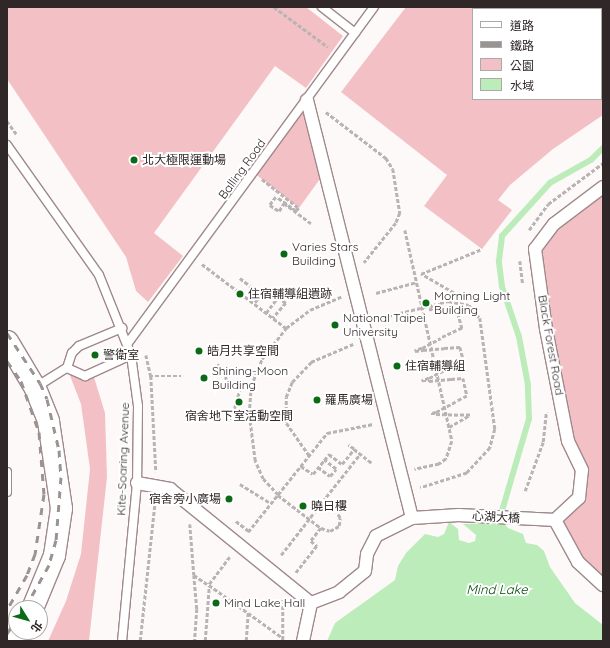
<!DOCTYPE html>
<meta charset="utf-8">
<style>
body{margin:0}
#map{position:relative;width:610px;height:648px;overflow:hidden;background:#fef9f9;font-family:Quicksand,"Noto Sans TC",sans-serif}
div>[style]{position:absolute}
.green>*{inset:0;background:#f3c1c5}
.water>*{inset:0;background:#bdecbb}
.stream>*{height:5.5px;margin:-2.75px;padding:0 2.75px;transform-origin:2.75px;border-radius:2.75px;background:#bdecbb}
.path>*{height:2.5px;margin-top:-1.25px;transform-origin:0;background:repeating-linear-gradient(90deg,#bab3b4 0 4px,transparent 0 6px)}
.roads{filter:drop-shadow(1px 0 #a0898b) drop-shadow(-1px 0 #a0898b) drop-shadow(0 1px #a0898b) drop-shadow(0 -1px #a0898b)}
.service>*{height:8px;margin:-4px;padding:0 4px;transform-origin:4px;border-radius:4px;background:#fff}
.pedestrian>*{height:12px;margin:-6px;padding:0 6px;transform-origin:6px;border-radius:6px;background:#fff}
.tertiary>*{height:21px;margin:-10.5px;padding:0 10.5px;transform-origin:10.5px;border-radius:10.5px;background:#fff}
.rail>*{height:3px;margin-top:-1.5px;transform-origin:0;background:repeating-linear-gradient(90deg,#9a9394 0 7px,transparent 0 14px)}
.path-bridge>*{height:2.5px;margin-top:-1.25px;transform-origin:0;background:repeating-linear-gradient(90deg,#bab3b4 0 4px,transparent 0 6px)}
.dots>*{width:11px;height:11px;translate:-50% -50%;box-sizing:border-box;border:2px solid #fff;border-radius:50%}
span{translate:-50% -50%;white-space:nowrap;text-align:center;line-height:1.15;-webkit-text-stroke:4px #fff;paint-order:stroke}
.poi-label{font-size:12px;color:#302728}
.left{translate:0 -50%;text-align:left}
.right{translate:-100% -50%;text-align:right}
.street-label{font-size:12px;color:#302728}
.water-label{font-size:13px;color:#03490a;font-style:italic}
.frame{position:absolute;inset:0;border:8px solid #302728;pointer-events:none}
.legend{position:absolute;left:472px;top:8px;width:130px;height:92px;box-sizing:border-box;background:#fff;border:1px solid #aca9a9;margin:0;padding:5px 7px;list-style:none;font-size:12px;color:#302728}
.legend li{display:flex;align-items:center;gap:8px;height:20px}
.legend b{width:20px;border:1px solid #aca9a9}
.north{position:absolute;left:8px;top:600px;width:40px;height:40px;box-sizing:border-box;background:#fff;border:1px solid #aca9a9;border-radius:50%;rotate:127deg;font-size:11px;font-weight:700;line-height:16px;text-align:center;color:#302728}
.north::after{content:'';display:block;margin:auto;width:14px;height:18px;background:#0a6a15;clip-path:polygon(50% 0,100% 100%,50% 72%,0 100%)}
</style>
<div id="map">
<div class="green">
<div style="clip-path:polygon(7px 7px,306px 7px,343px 36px,306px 88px,275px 66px,154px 233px,183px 256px,148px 302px,136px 291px,126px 257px,7px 79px)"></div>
<div style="clip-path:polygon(evenodd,406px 7px,603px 7px,603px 115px,553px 149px,510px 185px,498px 200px,512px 210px,482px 249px,424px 206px,447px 175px,341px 92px,406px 7px,473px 9px,601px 9px,601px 99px,473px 99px,473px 9px)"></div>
<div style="clip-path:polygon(307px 100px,325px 172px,299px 208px,254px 173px)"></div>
<div style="clip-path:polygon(603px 187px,603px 585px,578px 562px,555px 520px,579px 498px,582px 470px,568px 441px,535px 249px)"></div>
<div style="clip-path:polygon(67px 368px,93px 374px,105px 413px,107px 477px,89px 641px,48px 641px,66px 601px,81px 554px,90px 469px,81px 404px)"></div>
</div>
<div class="water">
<div style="clip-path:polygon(500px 518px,508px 528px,523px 534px,526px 543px,537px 545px,544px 551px,550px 567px,575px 603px,603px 625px,603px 641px,327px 641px,335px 623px,395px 580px,398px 566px,406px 553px,425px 534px,438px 537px,444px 534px,449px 522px,458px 529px,459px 540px,469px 543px,475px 541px,476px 535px,463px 524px,497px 523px)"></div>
</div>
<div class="stream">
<div style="left:500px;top:518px;width:103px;rotate:-73.7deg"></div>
<div style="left:529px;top:419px;width:34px;rotate:-92deg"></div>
<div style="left:528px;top:385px;width:49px;rotate:-100.6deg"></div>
<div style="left:519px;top:337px;width:53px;rotate:-108.8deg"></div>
<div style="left:502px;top:287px;width:26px;rotate:-97deg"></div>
<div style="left:499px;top:261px;width:25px;rotate:-83deg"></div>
<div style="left:502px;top:236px;width:72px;rotate:-47.8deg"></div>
<div style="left:550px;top:183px;width:47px;rotate:-29.3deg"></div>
<div style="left:591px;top:160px;width:17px;rotate:-45deg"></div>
</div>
<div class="path">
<div style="left:274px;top:7px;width:67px;rotate:36.5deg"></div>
<div style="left:326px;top:112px;width:76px;rotate:37.5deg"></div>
<div style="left:386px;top:158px;width:13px;rotate:58deg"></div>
<div style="left:393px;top:169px;width:45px;rotate:81deg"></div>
<div style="left:400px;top:213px;width:11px;rotate:112deg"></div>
<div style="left:396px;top:223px;width:51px;rotate:128.7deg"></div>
<div style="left:7px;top:121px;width:17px;rotate:54deg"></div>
<div style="left:262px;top:179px;width:47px;rotate:38.1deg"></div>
<div style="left:299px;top:208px;width:4px;rotate:135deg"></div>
<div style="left:296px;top:211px;width:24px;rotate:-145deg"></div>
<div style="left:276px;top:197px;width:10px;rotate:127deg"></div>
<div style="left:270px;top:205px;width:11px;rotate:34deg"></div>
<div style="left:279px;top:211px;width:9px;rotate:-58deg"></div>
<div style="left:284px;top:203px;width:34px;rotate:37deg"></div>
<div style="left:405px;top:230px;width:216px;rotate:77.4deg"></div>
<div style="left:452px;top:441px;width:19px;rotate:108deg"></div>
<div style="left:446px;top:459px;width:9px;rotate:144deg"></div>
<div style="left:439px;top:464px;width:25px;rotate:168deg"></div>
<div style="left:529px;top:230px;width:32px;rotate:-54deg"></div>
<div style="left:548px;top:204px;width:69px;rotate:-36.7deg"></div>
<div style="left:520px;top:261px;width:23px;rotate:83deg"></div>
<div style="left:202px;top:264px;width:106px;rotate:37.3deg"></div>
<div style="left:240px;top:278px;width:28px;rotate:38deg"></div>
<div style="left:262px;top:295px;width:12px;rotate:132deg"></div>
<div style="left:376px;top:293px;width:42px;rotate:-15deg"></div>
<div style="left:450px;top:300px;width:10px;rotate:-24deg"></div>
<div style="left:459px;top:296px;width:44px;rotate:-149.9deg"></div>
<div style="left:421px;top:274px;width:66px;rotate:-22.3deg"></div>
<div style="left:440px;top:304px;width:12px;rotate:156deg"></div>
<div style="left:429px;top:309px;width:29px;rotate:8deg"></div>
<div style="left:458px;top:313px;width:16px;rotate:75deg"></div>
<div style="left:462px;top:328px;width:23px;rotate:155deg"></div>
<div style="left:266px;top:313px;width:20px;rotate:-53deg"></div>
<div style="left:278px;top:297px;width:10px;rotate:37deg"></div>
<div style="left:286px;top:303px;width:20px;rotate:131deg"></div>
<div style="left:376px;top:319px;width:74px;rotate:-14deg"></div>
<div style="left:448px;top:301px;width:21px;rotate:11deg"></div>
<div style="left:469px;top:305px;width:17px;rotate:50deg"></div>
<div style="left:480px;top:318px;width:112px;rotate:82.3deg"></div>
<div style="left:495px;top:429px;width:20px;rotate:105deg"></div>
<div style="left:490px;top:448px;width:34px;rotate:133deg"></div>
<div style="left:467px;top:473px;width:49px;rotate:162.3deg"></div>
<div style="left:422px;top:348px;width:8px;rotate:157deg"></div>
<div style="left:415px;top:351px;width:8px;rotate:-7deg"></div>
<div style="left:444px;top:348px;width:16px;rotate:-4deg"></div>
<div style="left:460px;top:347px;width:16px;rotate:75deg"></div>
<div style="left:464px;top:362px;width:16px;rotate:158deg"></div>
<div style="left:146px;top:355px;width:22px;rotate:77deg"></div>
<div style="left:151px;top:376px;width:96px;rotate:87deg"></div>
<div style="left:217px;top:364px;width:10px;rotate:37deg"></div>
<div style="left:225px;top:370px;width:19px;rotate:81deg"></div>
<div style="left:228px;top:389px;width:23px;rotate:-7deg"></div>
<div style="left:149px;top:376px;width:32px"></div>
<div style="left:429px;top:378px;width:8px;rotate:157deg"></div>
<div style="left:422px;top:381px;width:7px"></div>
<div style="left:451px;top:379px;width:12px;rotate:-5deg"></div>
<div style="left:463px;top:378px;width:18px;rotate:77deg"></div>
<div style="left:467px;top:396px;width:11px;rotate:153deg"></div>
<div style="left:436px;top:412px;width:5px;rotate:158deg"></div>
<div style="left:431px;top:414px;width:5px"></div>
<div style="left:231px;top:420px;width:33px;rotate:-74deg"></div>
<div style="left:449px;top:427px;width:24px;rotate:-30deg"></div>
<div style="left:470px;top:415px;width:10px;rotate:180deg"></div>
<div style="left:354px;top:449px;width:23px;rotate:38deg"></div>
<div style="left:309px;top:456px;width:40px;rotate:-124.9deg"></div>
<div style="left:286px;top:423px;width:26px;rotate:-90deg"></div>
<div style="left:286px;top:397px;width:16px;rotate:-68deg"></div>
<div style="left:292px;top:382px;width:28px;rotate:-46deg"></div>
<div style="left:311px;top:362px;width:46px;rotate:-23.2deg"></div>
<div style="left:301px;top:466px;width:14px;rotate:34deg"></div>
<div style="left:313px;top:474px;width:26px;rotate:-51deg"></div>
<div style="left:329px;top:454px;width:16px;rotate:38deg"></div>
<div style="left:342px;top:464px;width:19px;rotate:-51deg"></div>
<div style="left:354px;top:449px;width:7px;rotate:-146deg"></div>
<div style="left:318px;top:467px;width:15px;rotate:37deg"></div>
<div style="left:330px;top:476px;width:9px;rotate:-49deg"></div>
<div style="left:336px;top:469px;width:15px;rotate:-143deg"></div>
<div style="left:240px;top:484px;width:36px;rotate:32deg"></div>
<div style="left:525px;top:491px;width:52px;rotate:-69.8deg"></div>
<div style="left:543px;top:442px;width:30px;rotate:-84deg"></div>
<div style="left:278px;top:495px;width:54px;rotate:37.5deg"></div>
<div style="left:321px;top:528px;width:16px;rotate:128deg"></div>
<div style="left:311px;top:541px;width:8px;rotate:40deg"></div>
<div style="left:317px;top:546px;width:34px;rotate:128deg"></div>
<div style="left:278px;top:495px;width:22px;rotate:-133deg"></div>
<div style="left:263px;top:479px;width:20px;rotate:-114deg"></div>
<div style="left:255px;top:461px;width:47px;rotate:-97.3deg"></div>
<div style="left:249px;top:414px;width:28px;rotate:-86deg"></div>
<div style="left:251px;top:386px;width:29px;rotate:-68deg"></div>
<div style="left:262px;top:359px;width:39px;rotate:-52deg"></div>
<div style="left:286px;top:328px;width:30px;rotate:-37deg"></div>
<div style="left:310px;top:310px;width:34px;rotate:-23deg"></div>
<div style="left:315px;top:511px;width:73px;rotate:-51.7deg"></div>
<div style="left:236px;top:521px;width:16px;rotate:38deg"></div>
<div style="left:190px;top:524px;width:51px;rotate:85.5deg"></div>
<div style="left:194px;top:575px;width:19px;rotate:35deg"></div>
<div style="left:321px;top:528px;width:9px;rotate:18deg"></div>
<div style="left:330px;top:531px;width:10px;rotate:-29deg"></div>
<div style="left:339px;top:526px;width:8px;rotate:-83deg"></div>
<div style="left:340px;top:518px;width:9px;rotate:-122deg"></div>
<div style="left:248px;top:532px;width:127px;rotate:-51.4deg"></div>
<div style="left:327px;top:433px;width:47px;rotate:-11.1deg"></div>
<div style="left:281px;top:555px;width:36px;rotate:-52deg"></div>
<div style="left:230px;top:557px;width:35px;rotate:127deg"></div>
<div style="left:209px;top:585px;width:91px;rotate:35.6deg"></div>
<div style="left:194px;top:575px;width:34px;rotate:85deg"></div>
<div style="left:197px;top:609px;width:32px;rotate:94deg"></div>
<div style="left:283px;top:600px;width:41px;rotate:90deg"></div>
<div style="left:140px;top:641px;width:142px;rotate:-83.9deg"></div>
<div style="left:205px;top:641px;width:55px;rotate:-85.8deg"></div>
<div style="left:246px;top:641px;width:29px;rotate:-86deg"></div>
</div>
<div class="roads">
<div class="service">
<div style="left:322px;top:7px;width:42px;rotate:38.2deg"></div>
<div style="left:7px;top:145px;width:159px;rotate:54.7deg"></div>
<div style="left:99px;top:275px;width:86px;rotate:68.2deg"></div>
<div style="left:131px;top:355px;width:51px;rotate:82.2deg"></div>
<div style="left:138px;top:406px;width:77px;rotate:90.7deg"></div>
<div style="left:137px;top:483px;width:159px;rotate:95.4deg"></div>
<div style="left:128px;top:343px;width:416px;rotate:-53.8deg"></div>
<div style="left:67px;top:368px;width:16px;rotate:-72deg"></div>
<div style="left:72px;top:353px;width:10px;rotate:-45deg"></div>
<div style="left:79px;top:346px;width:47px;rotate:-22.7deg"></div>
<div style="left:67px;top:368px;width:20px;rotate:24deg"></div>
<div style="left:85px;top:376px;width:51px;rotate:-24.5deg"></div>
<div style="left:36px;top:387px;width:36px;rotate:-32deg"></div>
<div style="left:7px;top:472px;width:20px;rotate:90deg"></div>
</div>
<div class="pedestrian">
<div style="left:307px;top:100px;width:431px;rotate:75.9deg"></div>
<div style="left:137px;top:483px;width:34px;rotate:10deg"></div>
<div style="left:170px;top:489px;width:181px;rotate:39deg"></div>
<div style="left:555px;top:520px;width:33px;rotate:-43deg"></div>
<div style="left:579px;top:498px;width:28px;rotate:-84deg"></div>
<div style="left:582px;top:470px;width:32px;rotate:-116deg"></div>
<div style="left:568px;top:441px;width:114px;rotate:-101.1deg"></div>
<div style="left:546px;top:329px;width:81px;rotate:-97.8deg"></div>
<div style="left:535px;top:249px;width:31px;rotate:-53deg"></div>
<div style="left:554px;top:224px;width:61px;rotate:-37.1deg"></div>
<div style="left:555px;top:520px;width:48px;rotate:61.3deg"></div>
<div style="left:578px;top:562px;width:34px;rotate:43deg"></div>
<div style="left:303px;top:641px;width:39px;rotate:-78deg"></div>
<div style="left:311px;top:603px;width:30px;rotate:-21deg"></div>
<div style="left:339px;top:592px;width:33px;rotate:-39deg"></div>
<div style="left:365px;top:571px;width:17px;rotate:-83deg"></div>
<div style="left:367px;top:554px;width:20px;rotate:-63deg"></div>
<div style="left:376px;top:536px;width:40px;rotate:-26.6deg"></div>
<div style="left:412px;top:518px;width:47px;rotate:-3.7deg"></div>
<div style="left:459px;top:515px;width:96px;rotate:3deg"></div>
</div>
<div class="tertiary">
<div style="left:7px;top:341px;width:55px;rotate:59.2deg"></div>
<div style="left:35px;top:388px;width:35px;rotate:68deg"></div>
<div style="left:48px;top:421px;width:88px;rotate:81.5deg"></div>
<div style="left:61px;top:508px;width:48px;rotate:98.5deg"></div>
<div style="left:54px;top:555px;width:57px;rotate:112.5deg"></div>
<div style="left:16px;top:641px;width:10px;rotate:-61deg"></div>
</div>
</div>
<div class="rail">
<div style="left:7px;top:333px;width:60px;rotate:56.6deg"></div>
<div style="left:40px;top:383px;width:17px;rotate:66deg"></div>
<div style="left:47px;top:399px;width:52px;rotate:76.8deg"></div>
<div style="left:59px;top:450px;width:27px;rotate:86deg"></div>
<div style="left:61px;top:477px;width:63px;rotate:94.5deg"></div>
<div style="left:56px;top:540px;width:26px;rotate:106deg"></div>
<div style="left:49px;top:565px;width:49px;rotate:119.2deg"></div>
<div style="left:7px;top:361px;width:24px;rotate:55deg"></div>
<div style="left:21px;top:381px;width:54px;rotate:70.6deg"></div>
<div style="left:39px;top:432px;width:62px;rotate:85.4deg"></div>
<div style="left:44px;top:494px;width:61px;rotate:98.5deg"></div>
<div style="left:35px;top:554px;width:22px;rotate:111deg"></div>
<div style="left:27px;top:575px;width:39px;rotate:120deg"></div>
<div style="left:7px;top:633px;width:15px;rotate:-53deg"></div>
</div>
<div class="path-bridge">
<div style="left:422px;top:348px;width:21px;rotate:-28deg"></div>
<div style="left:423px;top:350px;width:21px;rotate:-5deg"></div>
<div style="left:429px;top:378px;width:22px;rotate:-27deg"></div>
<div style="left:429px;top:381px;width:22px;rotate:-5deg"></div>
<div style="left:436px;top:412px;width:24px;rotate:-28deg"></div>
<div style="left:436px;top:414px;width:24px;rotate:2deg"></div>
<div style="left:303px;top:527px;width:20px;rotate:-53deg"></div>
</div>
<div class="dots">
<div style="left:134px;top:160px;background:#0a6a15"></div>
<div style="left:284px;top:254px;background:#0a6a15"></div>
<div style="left:240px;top:294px;background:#0a6a15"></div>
<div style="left:426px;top:303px;background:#0a6a15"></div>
<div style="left:335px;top:325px;background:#0a6a15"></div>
<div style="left:199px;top:351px;background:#0a6a15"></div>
<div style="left:95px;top:355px;background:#0a6a15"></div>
<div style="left:397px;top:366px;background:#0a6a15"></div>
<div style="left:204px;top:378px;background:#0a6a15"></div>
<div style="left:317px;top:400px;background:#0a6a15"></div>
<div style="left:239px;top:402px;background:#0a6a15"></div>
<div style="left:229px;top:499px;background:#0a6a15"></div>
<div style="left:303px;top:506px;background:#0a6a15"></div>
<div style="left:216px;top:603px;background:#0a6a15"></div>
</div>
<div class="poi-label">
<span class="left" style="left:142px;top:160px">北大極限運動場</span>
<span class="left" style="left:292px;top:254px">Varies Stars<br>Building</span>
<span class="left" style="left:248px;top:294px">住宿輔導組遺跡</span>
<span class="left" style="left:434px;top:303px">Morning Light<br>Building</span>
<span class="left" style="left:343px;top:325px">National Taipei<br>University</span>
<span class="left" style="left:207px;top:351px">皓月共享空間</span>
<span class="left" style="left:103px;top:355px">警衛室</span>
<span class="left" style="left:405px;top:366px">住宿輔導組</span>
<span class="left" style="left:212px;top:378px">Shining-Moon<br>Building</span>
<span class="left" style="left:325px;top:400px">羅馬廣場</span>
<span style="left:239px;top:416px">宿舍地下室活動空間</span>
<span class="right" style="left:221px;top:499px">宿舍旁小廣場</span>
<span class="left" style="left:311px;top:506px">曉日樓</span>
<span class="left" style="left:224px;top:603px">Mind Lake Hall</span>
</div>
<div class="street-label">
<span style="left:242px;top:169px;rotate:-54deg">Balling Road</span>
<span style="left:551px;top:345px;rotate:80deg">Black Forest Road</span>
<span style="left:123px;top:459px;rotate:-88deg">Kite-Soaring Avenue</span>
<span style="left:496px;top:517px;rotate:3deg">心湖大橋</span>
</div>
<div class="water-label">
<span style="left:497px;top:589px">Mind Lake</span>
</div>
<div class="frame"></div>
<ul class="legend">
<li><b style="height:5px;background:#fff"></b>道路</li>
<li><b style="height:5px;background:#9a9394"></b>鐵路</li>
<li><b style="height:11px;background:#f3c1c5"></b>公園</li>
<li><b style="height:11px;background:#bdecbb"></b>水域</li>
</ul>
<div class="north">北</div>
</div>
